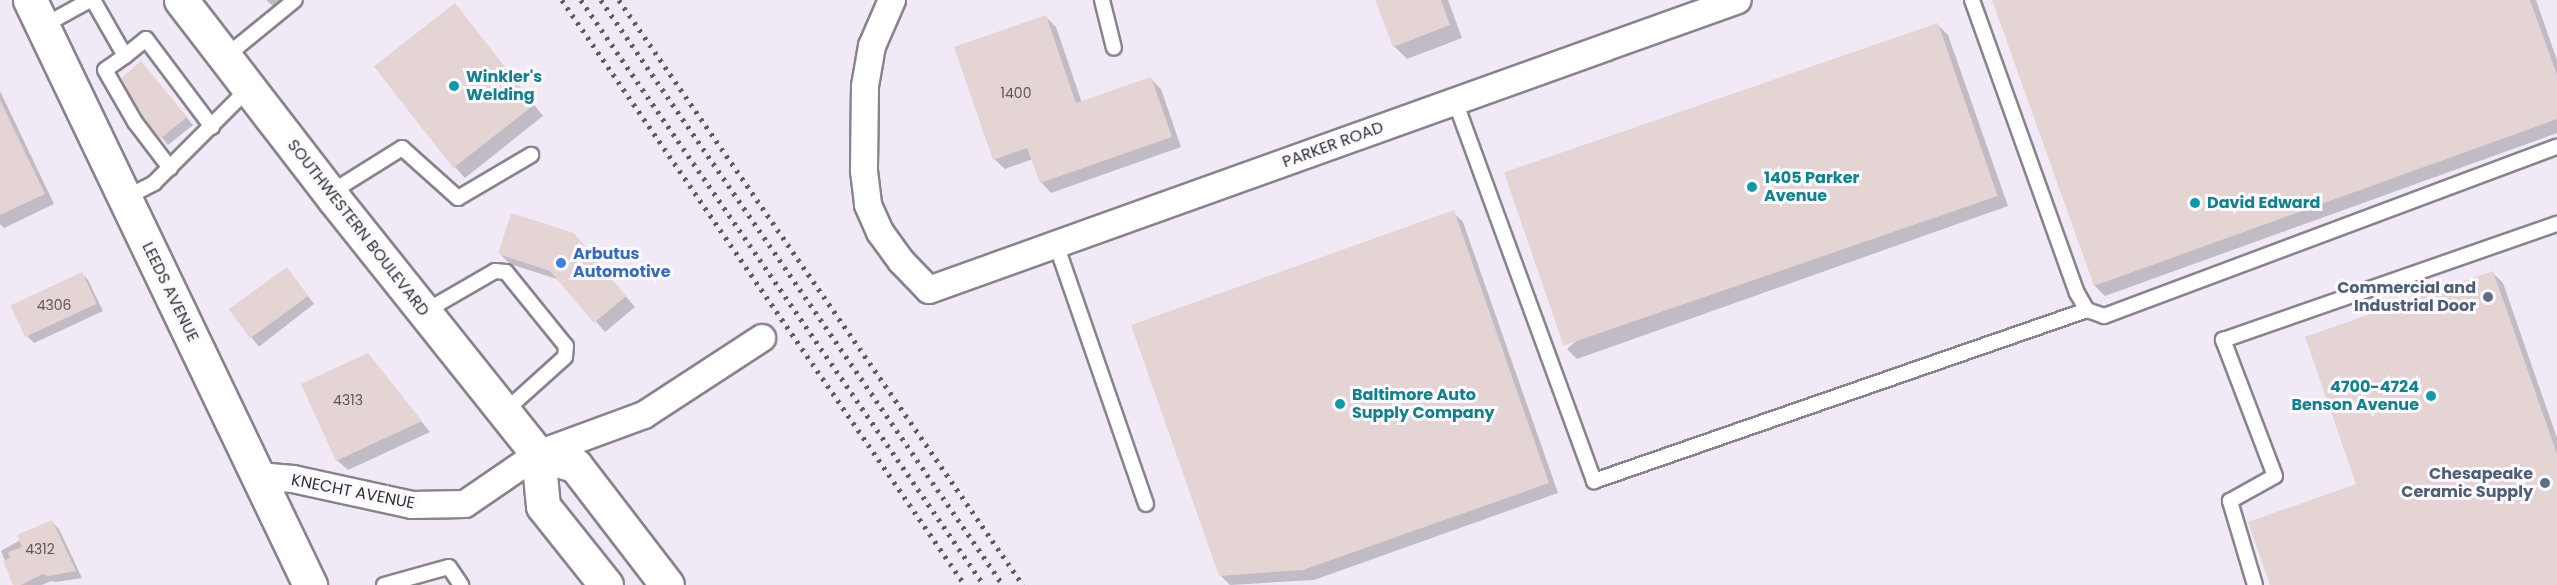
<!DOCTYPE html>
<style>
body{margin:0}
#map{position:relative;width:2557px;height:585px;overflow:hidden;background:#f1eaf6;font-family:Poppins,sans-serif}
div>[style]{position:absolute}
.shadow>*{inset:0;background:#0003;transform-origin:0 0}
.building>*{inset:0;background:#e4d4d3;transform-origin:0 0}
.roads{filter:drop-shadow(2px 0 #89838e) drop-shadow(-2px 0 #89838e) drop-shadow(0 2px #89838e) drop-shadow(0 -2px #89838e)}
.lane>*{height:14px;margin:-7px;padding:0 7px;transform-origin:7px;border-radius:7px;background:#fff}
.street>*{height:26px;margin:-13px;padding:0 13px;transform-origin:13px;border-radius:13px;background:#fff}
.secondary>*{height:33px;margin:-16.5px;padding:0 16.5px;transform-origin:16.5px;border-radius:16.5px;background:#fff}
.primary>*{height:33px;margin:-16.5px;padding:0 16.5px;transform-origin:16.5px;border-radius:16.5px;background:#fff}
.rail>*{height:4.5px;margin-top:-2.25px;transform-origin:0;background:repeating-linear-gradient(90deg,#605c62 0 3px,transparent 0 9px)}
.dots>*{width:16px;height:16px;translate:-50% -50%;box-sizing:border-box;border:3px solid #fcf9fe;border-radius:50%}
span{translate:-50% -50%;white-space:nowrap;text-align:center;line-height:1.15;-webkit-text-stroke:6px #fcf9fe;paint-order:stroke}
.number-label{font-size:14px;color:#5e585c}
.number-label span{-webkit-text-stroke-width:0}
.culture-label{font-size:16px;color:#0d838f;font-weight:700}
.left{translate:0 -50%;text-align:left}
.right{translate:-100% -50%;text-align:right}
.street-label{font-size:16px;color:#322f34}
.shop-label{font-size:16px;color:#366cbe;font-weight:700}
.service-label{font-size:16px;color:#4e5e75;font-weight:700}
</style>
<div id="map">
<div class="shadow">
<div style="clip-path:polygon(266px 0,285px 0,275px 8px)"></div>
<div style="clip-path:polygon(1377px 0,1448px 0,1462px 38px,1407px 59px,1394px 46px)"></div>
<div style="clip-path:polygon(1994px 0,2536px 0,2557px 60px,2557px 133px,2105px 296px,2095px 286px)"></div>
<div style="clip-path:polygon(455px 5px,543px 116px,465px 178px,455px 167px)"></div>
<div style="clip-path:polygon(1046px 17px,1056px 27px,1082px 103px,1151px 79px,1161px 89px,1181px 147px,1051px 193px,1041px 182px,1033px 159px,1005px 169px,994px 159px)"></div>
<div style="clip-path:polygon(1938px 25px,1948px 35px,2008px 206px,1577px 359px,1567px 349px)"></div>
<div style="clip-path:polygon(148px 70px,193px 125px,168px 145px,144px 116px)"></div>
<div style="clip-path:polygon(0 91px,54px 204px,4px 228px,0 224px)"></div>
<div style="clip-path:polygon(1453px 212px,1463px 222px,1558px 493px,1314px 580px,1230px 585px,1220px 575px)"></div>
<div style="clip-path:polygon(579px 242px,635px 307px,605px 332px,560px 280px,510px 264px,500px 254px)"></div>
<div style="left:287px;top:269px;width:44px;height:70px;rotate:52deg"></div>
<div style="clip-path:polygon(81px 273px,88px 280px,103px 311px,34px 343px,27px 336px)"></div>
<div style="clip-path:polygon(2493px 273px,2503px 283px,2557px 438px,2557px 585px,2271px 585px,2358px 485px)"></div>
<div style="clip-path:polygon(367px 355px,430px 432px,348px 470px,337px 460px)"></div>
<div style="clip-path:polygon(52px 522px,59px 529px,82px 578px,56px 582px,51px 581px,42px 585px,15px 585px,1px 551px)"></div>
</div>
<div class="building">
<div style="clip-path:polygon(1375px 0,1441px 0,1450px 25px,1393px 47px)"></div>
<div style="clip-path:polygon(1992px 0,2530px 0,2557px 75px,2557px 119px,2094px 286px)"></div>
<div style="left:455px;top:3px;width:129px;height:103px;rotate:52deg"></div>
<div style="clip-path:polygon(1046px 15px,1076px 103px,1151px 77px,1172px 137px,1040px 183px,1027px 148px,993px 160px,954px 47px)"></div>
<div style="left:1938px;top:23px;width:183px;height:459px;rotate:71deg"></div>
<div style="clip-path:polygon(141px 61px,187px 117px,160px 139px,143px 117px,120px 79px)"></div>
<div style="clip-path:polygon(0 100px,45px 194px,0 215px)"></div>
<div style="clip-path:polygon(1454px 210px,1549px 483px,1303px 570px,1219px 576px,1131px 325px)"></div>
<div style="clip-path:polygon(511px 213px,574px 233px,626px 296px,594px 323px,550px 271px,498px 254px)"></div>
<div style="left:287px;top:267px;width:36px;height:72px;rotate:54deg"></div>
<div style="clip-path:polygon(2493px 271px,2557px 454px,2557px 585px,2270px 585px,2248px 522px,2356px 484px,2305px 337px)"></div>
<div style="left:82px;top:272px;width:35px;height:79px;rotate:65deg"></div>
<div style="clip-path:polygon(368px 353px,422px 421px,336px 461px,301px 384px)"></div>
<div style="clip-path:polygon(52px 520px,76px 571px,48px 576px,43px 574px,21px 585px,13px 585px,3px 561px,10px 558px,8px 552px,22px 547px,17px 535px)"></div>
</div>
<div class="roads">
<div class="lane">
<div style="left:93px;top:0;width:64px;rotate:60.3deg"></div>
<div style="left:125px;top:56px;width:24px;rotate:145deg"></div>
<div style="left:105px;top:70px;width:60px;rotate:60deg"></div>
<div style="left:135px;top:122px;width:58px;rotate:52.7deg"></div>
<div style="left:1102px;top:0;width:49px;rotate:76deg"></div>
<div style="left:1972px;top:0;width:311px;rotate:70.3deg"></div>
<div style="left:2077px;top:293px;width:20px;rotate:60deg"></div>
<div style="left:2087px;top:310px;width:18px;rotate:19deg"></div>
<div style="left:2104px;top:316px;width:483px;rotate:-20.5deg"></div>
<div style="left:43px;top:26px;width:54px;rotate:-29deg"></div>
<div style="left:125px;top:56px;width:27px;rotate:-39deg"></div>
<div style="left:146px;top:39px;width:110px;rotate:53.1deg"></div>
<div style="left:225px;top:57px;width:90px;rotate:-39.2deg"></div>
<div style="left:1455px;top:101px;width:405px;rotate:69.9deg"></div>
<div style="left:1594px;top:481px;width:522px;rotate:-19.13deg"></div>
<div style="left:330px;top:193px;width:85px;rotate:-32deg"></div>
<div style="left:402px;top:148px;width:75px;rotate:41.8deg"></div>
<div style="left:458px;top:198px;width:85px;rotate:-30.5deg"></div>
<div style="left:125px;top:198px;width:33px;rotate:-27deg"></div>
<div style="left:154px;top:183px;width:134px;rotate:-45deg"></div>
<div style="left:1056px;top:244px;width:275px;rotate:70.9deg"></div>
<div style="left:424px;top:312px;width:82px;rotate:-30deg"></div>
<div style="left:495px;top:271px;width:11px;rotate:5deg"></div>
<div style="left:506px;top:272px;width:95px;rotate:51deg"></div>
<div style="left:566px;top:346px;width:11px;rotate:95deg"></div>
<div style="left:565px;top:357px;width:82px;rotate:138deg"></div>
<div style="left:384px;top:585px;width:67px;rotate:-15.5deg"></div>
<div style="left:449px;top:567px;width:22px;rotate:56deg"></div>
<div style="left:2255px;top:585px;width:88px;rotate:-106.6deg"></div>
<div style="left:2230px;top:501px;width:51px;rotate:-29.1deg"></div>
<div style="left:2275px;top:476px;width:146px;rotate:-110.9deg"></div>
<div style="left:2223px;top:340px;width:354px;rotate:-19.2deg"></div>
</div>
<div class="street">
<div style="left:892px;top:0;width:50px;rotate:113.5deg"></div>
<div style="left:872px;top:46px;width:41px;rotate:99.9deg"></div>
<div style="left:865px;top:86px;width:85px;rotate:90.7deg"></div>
<div style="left:864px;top:171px;width:34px;rotate:83deg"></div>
<div style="left:868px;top:205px;width:30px;rotate:66deg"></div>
<div style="left:880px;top:232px;width:36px;rotate:54deg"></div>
<div style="left:901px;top:261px;width:40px;rotate:46deg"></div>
<div style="left:929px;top:290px;width:859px;rotate:-19.72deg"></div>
<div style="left:258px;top:476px;width:35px;rotate:5deg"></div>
<div style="left:293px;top:479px;width:122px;rotate:12.3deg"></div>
<div style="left:412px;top:505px;width:53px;rotate:-1.1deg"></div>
<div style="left:465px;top:504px;width:88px;rotate:-34.4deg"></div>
<div style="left:538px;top:454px;width:113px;rotate:-20.2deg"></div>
<div style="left:644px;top:415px;width:141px;rotate:-33.1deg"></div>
</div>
<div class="secondary">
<div style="left:30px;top:0;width:649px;rotate:64.42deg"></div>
</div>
<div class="primary">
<div style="left:181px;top:0;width:252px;rotate:52.4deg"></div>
<div style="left:335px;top:200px;width:325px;rotate:51.4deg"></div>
<div style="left:538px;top:454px;width:52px;rotate:84.5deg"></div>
<div style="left:543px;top:506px;width:101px;rotate:51.4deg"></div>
<div style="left:538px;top:454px;width:39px;rotate:17deg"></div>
<div style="left:575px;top:465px;width:151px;rotate:52.5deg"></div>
</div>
</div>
<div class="rail">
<div style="left:562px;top:0;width:710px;rotate:55.44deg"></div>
<div style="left:581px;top:0;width:710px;rotate:55.44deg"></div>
<div style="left:601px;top:0;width:710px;rotate:55.5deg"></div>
<div style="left:619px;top:0;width:711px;rotate:55.37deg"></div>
</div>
<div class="dots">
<div style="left:454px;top:86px;background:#0f9aa8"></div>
<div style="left:1752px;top:187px;background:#0f9aa8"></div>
<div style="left:2195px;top:203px;background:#0f9aa8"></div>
<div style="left:561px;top:263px;background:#3f7fe0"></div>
<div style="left:2488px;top:297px;background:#5c6f8a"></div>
<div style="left:2431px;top:396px;background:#0f9aa8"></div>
<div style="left:1340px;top:404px;background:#0f9aa8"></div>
<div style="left:2545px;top:483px;background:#5c6f8a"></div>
</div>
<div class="number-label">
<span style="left:1016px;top:93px">1400</span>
<span style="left:54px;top:305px">4306</span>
<span style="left:348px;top:400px">4313</span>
<span style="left:40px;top:549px">4312</span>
</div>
<div class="culture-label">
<span class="left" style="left:466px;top:86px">Winkler's<br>Welding</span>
<span class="left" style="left:1764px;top:187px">1405 Parker<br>Avenue</span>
<span class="left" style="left:2207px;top:203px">David Edward</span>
<span class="right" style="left:2419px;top:396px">4700-4724<br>Benson Avenue</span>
<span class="left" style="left:1352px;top:404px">Baltimore Auto<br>Supply Company</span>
</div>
<div class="street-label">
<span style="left:1333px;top:145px;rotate:-20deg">PARKER ROAD</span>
<span style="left:358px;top:228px;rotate:52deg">SOUTHWESTERN BOULEVARD</span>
<span style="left:170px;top:292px;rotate:64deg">LEEDS AVENUE</span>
<span style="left:353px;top:492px;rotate:11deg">KNECHT AVENUE</span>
</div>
<div class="shop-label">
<span class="left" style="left:573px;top:263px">Arbutus<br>Automotive</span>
</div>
<div class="service-label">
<span class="right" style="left:2476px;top:297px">Commercial and<br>Industrial Door</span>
<span class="right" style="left:2533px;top:483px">Chesapeake<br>Ceramic Supply</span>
</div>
</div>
